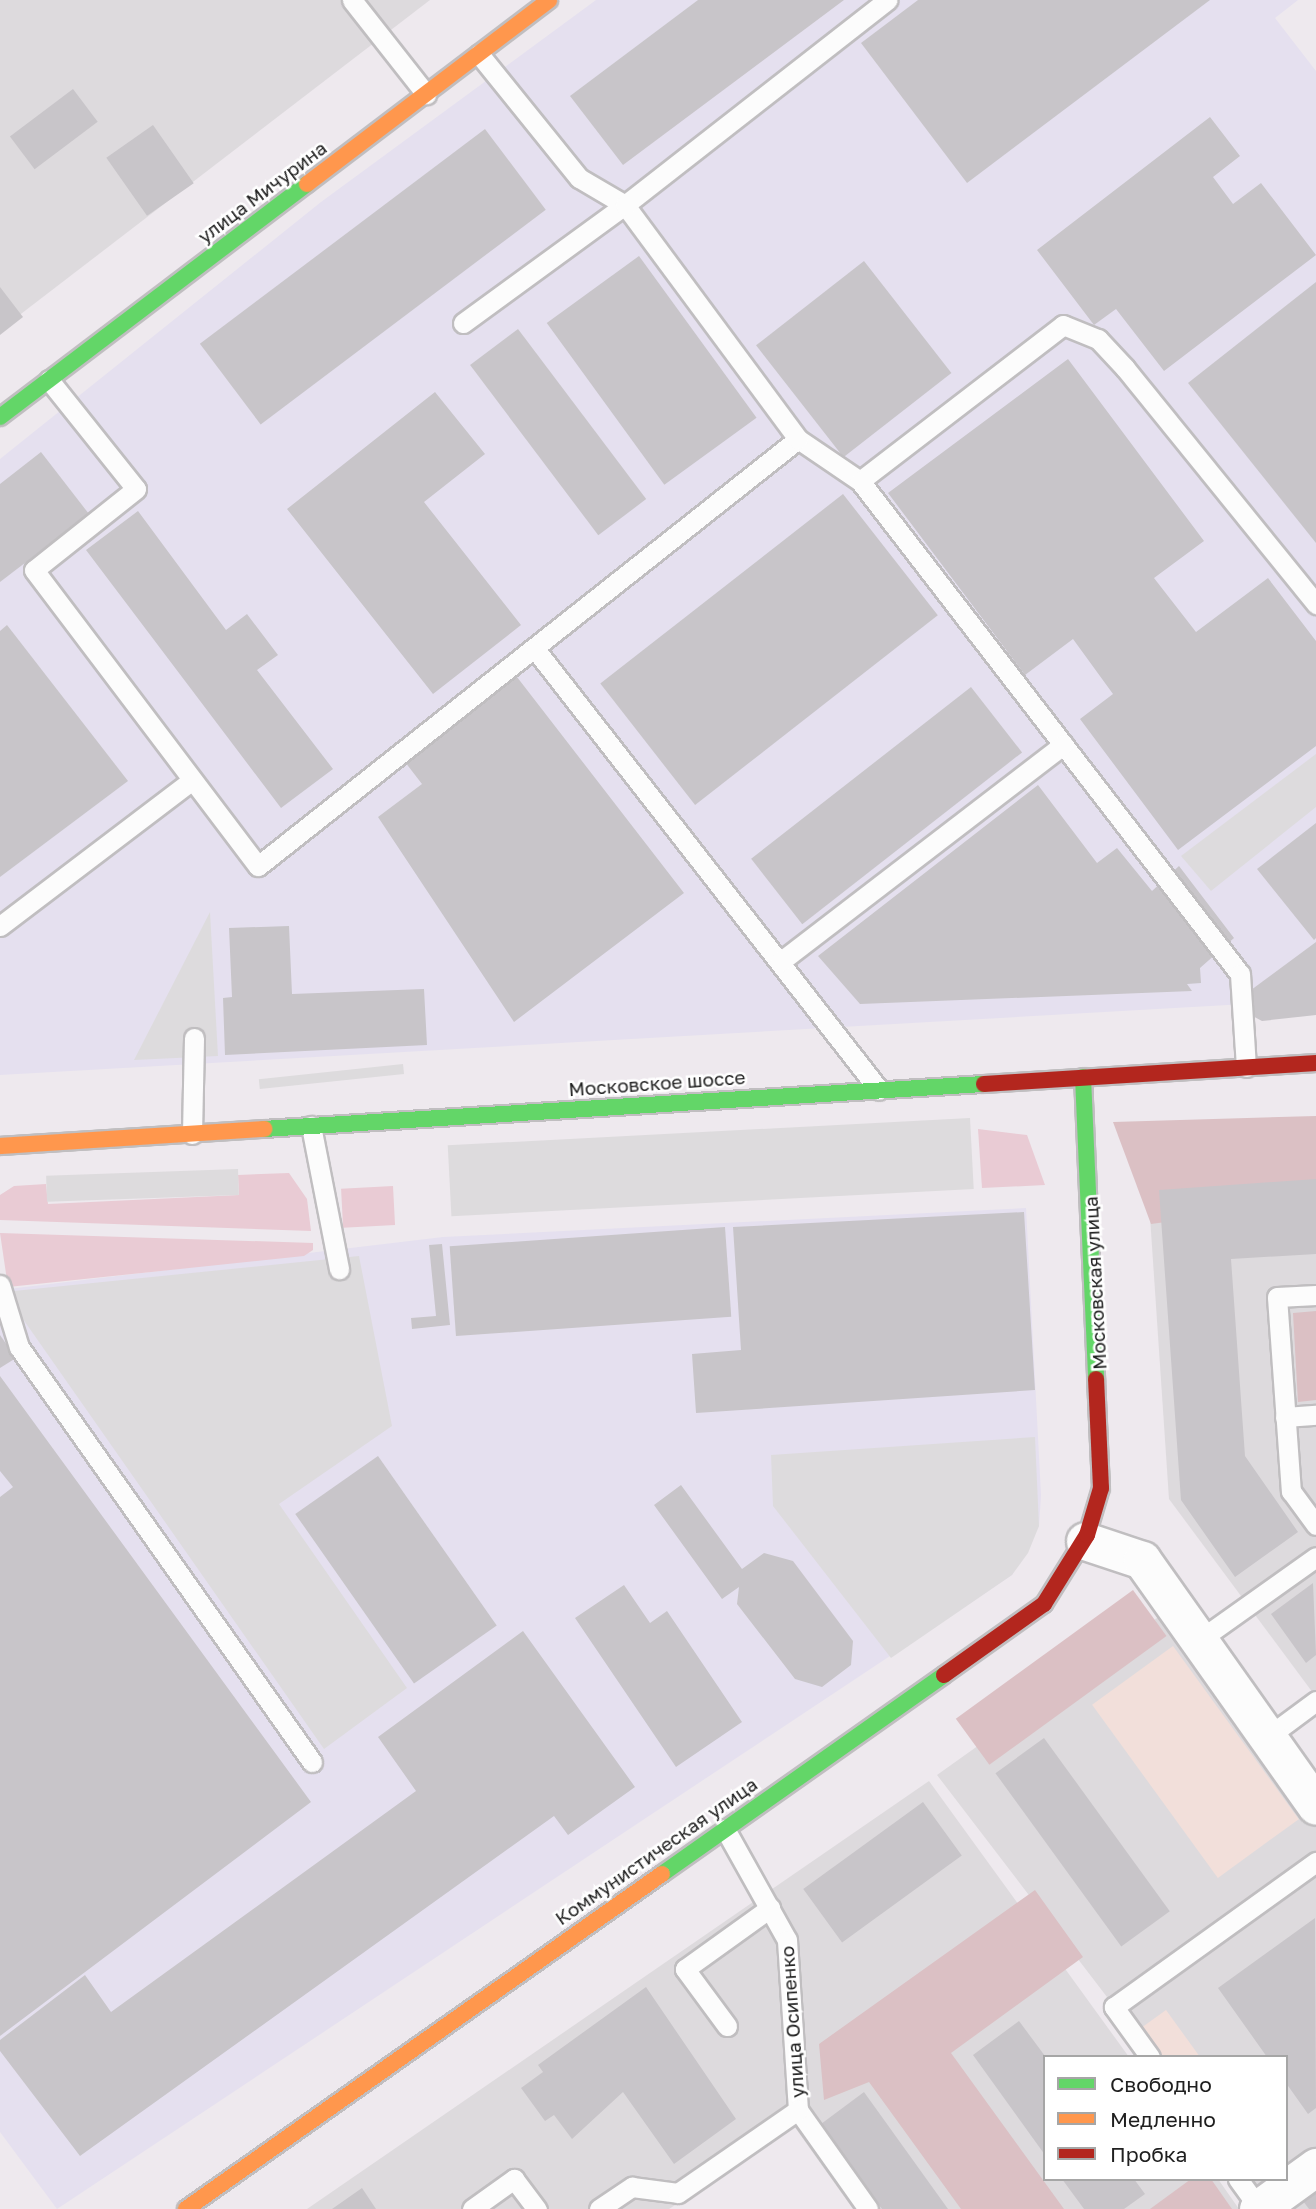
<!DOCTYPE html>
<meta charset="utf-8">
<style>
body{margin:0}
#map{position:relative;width:1316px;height:2209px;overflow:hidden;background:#eee9ee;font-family:"Golos Text",sans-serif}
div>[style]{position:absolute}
.residential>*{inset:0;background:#dddadd}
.commercial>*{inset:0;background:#e5e0ef}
.grass>*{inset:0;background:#e9cbd4;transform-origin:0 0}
.forest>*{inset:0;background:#dbc0c4;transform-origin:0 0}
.park>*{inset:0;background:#f2dfda;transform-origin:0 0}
.parking>*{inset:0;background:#dddbdd;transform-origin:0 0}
.building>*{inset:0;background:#c8c5c9;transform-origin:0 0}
.roads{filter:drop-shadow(2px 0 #c0bec0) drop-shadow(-2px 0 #c0bec0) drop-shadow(0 2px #c0bec0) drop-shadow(0 -2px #c0bec0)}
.lane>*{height:19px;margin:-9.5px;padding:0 9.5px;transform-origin:9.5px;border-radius:9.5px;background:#fcfcfc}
.street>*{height:37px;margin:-18.5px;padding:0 18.5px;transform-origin:18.5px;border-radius:18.5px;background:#fcfcfc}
.fast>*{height:16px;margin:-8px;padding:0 8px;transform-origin:8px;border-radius:8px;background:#63d668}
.slow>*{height:16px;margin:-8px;padding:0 8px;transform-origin:8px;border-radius:8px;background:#ff974d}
.jam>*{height:16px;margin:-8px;padding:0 8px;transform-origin:8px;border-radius:8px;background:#b3261e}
span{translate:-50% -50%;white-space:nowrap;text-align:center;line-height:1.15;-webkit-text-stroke:5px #fff;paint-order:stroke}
.street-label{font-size:19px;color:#202020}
.legend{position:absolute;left:1043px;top:2055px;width:245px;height:126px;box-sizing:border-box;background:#fff;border:2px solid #a6a6a6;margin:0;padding:9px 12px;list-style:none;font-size:21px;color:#202020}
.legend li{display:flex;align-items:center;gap:14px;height:35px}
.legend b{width:35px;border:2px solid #a6a6a6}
</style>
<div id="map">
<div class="residential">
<div style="clip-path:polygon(0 0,430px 0,0 330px)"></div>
<div style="clip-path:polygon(1316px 1149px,1316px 1697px,1169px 1499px,1146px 1157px)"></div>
<div style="clip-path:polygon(1164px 1613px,1316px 1820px,1316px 2209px,1269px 2209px,1246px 2179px,1286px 2179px,1286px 2057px,1153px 2057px,937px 1775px)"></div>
<div style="clip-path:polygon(929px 1781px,1129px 2057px,1045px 2057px,1045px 2179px,1218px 2179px,1239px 2209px,853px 2209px,794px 2126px,669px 2209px,307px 2209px)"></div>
</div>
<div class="commercial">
<div style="clip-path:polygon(596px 0,1298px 0,1275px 18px,1316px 71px,1316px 1000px,0 1075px,0 459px,321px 202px)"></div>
<div style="clip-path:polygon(1026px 1208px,1041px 1495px,1039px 1526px,1012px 1575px,57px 2209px,0 2132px,0 1290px,443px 1237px)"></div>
</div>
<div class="grass">
<div style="clip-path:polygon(978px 1129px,1027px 1135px,1045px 1185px,982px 1188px)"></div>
<div style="clip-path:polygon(289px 1173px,307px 1199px,311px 1231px,0 1220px,0 1195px,14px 1186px,46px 1184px,48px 1204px,239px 1195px,238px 1175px)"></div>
<div style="left:393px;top:1186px;width:39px;height:52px;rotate:87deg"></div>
<div style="clip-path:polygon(0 1233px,313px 1243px,313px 1250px,304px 1256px,8px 1287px)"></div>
</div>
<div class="forest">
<div style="clip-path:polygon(1316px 1116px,1316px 1202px,1151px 1224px,1113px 1122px)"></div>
<div style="clip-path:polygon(1316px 1311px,1316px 1400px,1298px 1402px,1293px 1313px)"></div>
<div style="left:1133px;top:1590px;width:57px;height:219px;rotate:54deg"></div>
<div style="clip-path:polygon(1035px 1890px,1083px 1957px,951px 2053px,1064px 2209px,961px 2209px,869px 2082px,824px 2100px,819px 2044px)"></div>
<div style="clip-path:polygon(1191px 2179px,1211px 2179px,1232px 2209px,1150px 2209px)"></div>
</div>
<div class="park">
<div style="left:1173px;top:1646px;width:214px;height:100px;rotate:54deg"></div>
<div style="clip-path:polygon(1166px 2010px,1200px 2057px,1162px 2057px,1141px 2028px)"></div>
</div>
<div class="parking">
<div style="clip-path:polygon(1316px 754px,1316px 807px,1211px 891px,1181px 856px)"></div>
<div style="clip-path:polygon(210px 912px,218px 1056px,134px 1060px)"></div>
<div style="left:403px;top:1064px;width:10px;height:145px;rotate:84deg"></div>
<div style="left:970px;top:1118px;width:71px;height:523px;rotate:87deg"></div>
<div style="left:238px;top:1169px;width:26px;height:192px;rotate:88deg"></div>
<div style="clip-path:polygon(359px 1256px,392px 1426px,279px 1504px,407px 1688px,324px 1749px,4px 1292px)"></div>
<div style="clip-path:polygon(1035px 1437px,1039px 1526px,1028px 1553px,1012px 1575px,891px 1658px,773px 1506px,771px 1455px)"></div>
</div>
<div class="building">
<div style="clip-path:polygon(698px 0,844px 0,623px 165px,570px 96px)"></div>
<div style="clip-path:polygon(918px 0,1210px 0,967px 183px,861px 43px)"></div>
<div style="left:73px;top:89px;width:41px;height:79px;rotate:53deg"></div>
<div style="clip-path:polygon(1210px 117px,1240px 156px,1213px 177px,1233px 204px,1261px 183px,1316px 255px,1164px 371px,1116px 309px,1094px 325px,1037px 250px)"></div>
<div style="left:153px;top:125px;width:71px;height:57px;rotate:55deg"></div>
<div style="left:485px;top:129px;width:101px;height:357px;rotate:53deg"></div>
<div style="left:639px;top:256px;width:200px;height:114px;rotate:54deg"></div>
<div style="left:864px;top:261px;width:142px;height:137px;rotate:52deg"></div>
<div style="clip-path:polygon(1316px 282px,1316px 543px,1188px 383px)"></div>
<div style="clip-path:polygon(0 287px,23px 317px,0 335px)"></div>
<div style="left:518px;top:329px;width:213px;height:60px;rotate:53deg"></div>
<div style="clip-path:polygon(1068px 359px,1204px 541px,1154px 578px,1196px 632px,1268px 578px,1316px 641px,1316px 746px,1178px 850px,1080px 719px,1113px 694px,1073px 639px,1025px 675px,888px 493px)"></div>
<div style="clip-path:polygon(435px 392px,485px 454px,424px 502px,521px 625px,433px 694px,287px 509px)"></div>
<div style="clip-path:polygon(41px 452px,89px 514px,0 582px,0 484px)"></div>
<div style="left:843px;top:494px;width:154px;height:308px;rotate:52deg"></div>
<div style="clip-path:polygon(138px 511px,226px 630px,247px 614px,278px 655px,257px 670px,333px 769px,281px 808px,86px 550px)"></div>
<div style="clip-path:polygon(7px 625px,128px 781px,0 877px,0 631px)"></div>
<div style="clip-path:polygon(517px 677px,684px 893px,514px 1022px,378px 817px,422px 784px,405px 762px)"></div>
<div style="left:971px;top:687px;width:83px;height:279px;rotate:52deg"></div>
<div style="clip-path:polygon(1038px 785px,1097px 863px,1117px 848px,1152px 891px,1179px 866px,1234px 938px,1200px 968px,1201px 983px,1187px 984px,1192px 991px,860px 1004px,818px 956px)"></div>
<div style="clip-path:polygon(1316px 823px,1316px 938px,1314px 940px,1257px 869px)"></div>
<div style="clip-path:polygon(289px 926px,292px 994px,424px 989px,427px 1045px,225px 1055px,223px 998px,232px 997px,229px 928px)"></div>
<div style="clip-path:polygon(1316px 942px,1316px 1015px,1262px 1021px,1249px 1014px,1247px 993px)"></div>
<div style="clip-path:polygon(1316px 1179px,1316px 1254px,1231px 1259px,1245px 1456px,1298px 1532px,1235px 1577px,1181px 1500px,1159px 1190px)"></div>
<div style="clip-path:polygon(1024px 1212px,1035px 1390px,696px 1413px,692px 1354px,741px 1350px,733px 1227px)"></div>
<div style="left:725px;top:1227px;width:90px;height:276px;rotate:86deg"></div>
<div style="clip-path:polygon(442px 1244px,450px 1325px,412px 1329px,411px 1318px,436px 1316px,429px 1245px)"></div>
<div style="clip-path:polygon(0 1335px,16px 1358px,0 1368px)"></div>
<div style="clip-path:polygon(0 1376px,311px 1802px,0 2036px,0 1497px,13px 1487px,0 1471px)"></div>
<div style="left:378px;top:1456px;width:207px;height:101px;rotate:55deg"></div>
<div style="clip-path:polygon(681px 1485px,742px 1569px,764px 1553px,793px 1561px,853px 1641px,851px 1665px,822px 1687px,795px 1679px,737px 1604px,739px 1587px,722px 1599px,654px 1505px)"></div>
<div style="clip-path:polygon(1313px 1583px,1316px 1655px,1306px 1663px,1271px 1614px)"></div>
<div style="clip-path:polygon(624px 1585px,650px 1623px,667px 1611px,742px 1722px,676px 1767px,575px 1618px)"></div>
<div style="clip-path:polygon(523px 1631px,635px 1787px,568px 1835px,554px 1816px,80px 2156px,0 2051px,0 2040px,85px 1975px,111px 2012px,416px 1791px,378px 1737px)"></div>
<div style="left:1044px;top:1738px;width:214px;height:60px;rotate:54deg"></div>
<div style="left:923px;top:1802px;width:66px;height:148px;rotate:54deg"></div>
<div style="clip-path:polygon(1315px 1918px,1316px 2108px,1308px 2114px,1286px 2083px,1286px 2057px,1267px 2057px,1218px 1988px)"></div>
<div style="clip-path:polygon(646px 1987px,736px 2119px,674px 2164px,623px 2092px,572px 2139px,554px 2115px,545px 2121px,521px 2088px,543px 2072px,538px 2065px)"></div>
<div style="clip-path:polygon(1019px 2021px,1045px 2056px,1045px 2155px,973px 2055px)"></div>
<div style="clip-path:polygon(864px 2092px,948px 2209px,882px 2209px,821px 2124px)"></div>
<div style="clip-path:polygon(1062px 2179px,1134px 2179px,1145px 2194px,1124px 2209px,1084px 2209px)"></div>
<div style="clip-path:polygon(362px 2188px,376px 2209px,332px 2209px)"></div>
<div style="clip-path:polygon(1316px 2191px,1316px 2209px,1309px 2209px,1303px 2201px)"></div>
</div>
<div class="roads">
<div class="lane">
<div style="left:352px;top:0;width:120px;rotate:51.8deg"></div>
<div style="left:463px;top:323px;width:200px;rotate:-36.1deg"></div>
<div style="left:625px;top:205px;width:53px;rotate:-149.6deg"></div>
<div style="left:579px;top:178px;width:159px;rotate:-128.9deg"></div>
<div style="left:49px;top:380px;width:139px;rotate:51.4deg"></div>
<div style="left:136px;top:489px;width:130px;rotate:141.5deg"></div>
<div style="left:34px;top:570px;width:371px;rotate:52.9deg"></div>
<div style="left:258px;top:866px;width:688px;rotate:-38.33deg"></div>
<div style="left:798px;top:439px;width:75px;rotate:34.1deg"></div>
<div style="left:860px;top:481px;width:256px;rotate:-37.5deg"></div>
<div style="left:1063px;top:325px;width:38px;rotate:22deg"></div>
<div style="left:1098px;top:339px;width:40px;rotate:47deg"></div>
<div style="left:1125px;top:368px;width:304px;rotate:51deg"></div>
<div style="left:798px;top:439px;width:291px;rotate:-126.5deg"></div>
<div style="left:625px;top:205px;width:333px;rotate:-38deg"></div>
<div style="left:860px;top:481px;width:622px;rotate:52.38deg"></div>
<div style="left:1240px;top:974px;width:93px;rotate:86.3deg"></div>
<div style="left:535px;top:649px;width:559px;rotate:52.04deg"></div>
<div style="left:0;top:926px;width:241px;rotate:-37.2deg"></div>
<div style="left:780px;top:962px;width:357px;rotate:-37.5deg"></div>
<div style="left:311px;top:1126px;width:146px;rotate:78.9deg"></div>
<div style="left:192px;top:1134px;width:96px;rotate:-88.8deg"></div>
<div style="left:0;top:1285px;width:65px;rotate:73deg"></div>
<div style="left:19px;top:1347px;width:508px;rotate:54.78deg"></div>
<div style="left:1316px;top:1295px;width:39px;rotate:177deg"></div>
<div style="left:1277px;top:1297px;width:195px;rotate:85.9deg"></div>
<div style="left:1291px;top:1491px;width:42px;rotate:53.7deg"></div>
<div style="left:1285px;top:1417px;width:31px;rotate:-4deg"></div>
<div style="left:1195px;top:1643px;width:148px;rotate:-35.4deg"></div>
<div style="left:1266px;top:1738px;width:62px;rotate:-36.5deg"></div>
<div style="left:725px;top:1829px;width:127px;rotate:60.8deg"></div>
<div style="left:787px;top:1940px;width:170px;rotate:86.3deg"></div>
<div style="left:798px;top:2110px;width:121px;rotate:54.7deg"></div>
<div style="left:727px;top:2026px;width:71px;rotate:-126.4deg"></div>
<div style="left:685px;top:1969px;width:105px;rotate:-35.7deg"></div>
<div style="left:1150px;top:2057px;width:62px;rotate:-125.8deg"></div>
<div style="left:1114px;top:2007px;width:249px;rotate:-35.7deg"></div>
<div style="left:1238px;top:2179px;width:36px;rotate:54deg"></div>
<div style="left:472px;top:2209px;width:52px;rotate:-35.5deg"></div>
<div style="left:514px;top:2179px;width:38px;rotate:53deg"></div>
<div style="left:599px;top:2209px;width:40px;rotate:-34deg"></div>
<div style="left:632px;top:2187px;width:46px;rotate:7.4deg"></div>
<div style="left:678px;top:2193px;width:146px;rotate:-34.7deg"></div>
</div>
<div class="street">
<div style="left:1085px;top:1541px;width:60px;rotate:18.4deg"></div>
<div style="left:1142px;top:1560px;width:301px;rotate:54.7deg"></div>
<div style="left:1258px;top:2209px;width:72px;rotate:-35.9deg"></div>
</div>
<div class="fast">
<div style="left:0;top:417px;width:385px;rotate:-37.2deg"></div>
<div style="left:1083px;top:1077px;width:302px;rotate:87.5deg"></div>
<div style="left:264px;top:1129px;width:721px;rotate:-3.58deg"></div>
<div style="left:662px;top:1874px;width:345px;rotate:-35.2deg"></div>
</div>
<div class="slow">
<div style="left:307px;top:184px;width:304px;rotate:-37.2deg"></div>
<div style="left:0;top:1146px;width:265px;rotate:-3.7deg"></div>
<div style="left:186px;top:2209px;width:582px;rotate:-35.14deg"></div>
</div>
<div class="jam">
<div style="left:984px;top:1084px;width:333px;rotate:-3.6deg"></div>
<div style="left:944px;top:1675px;width:123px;rotate:-35.4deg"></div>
<div style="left:1044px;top:1604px;width:81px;rotate:-58.1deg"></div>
<div style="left:1087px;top:1535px;width:49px;rotate:-73.4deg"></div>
<div style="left:1101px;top:1488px;width:109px;rotate:-92.6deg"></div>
</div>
</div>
<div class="street-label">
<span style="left:262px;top:192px;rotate:-37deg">улица Мичурина</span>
<span style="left:657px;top:1083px;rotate:-4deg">Московское шоссе</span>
<span style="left:1095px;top:1283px;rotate:-93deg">Московская улица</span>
<span style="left:656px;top:1851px;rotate:-35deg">Коммунистическая улица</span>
<span style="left:792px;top:2022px;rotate:-94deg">улица Осипенко</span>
</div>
<ul class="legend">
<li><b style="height:9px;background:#63d668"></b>Свободно</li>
<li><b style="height:9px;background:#ff974d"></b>Медленно</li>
<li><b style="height:9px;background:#b3261e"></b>Пробка</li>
</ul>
</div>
